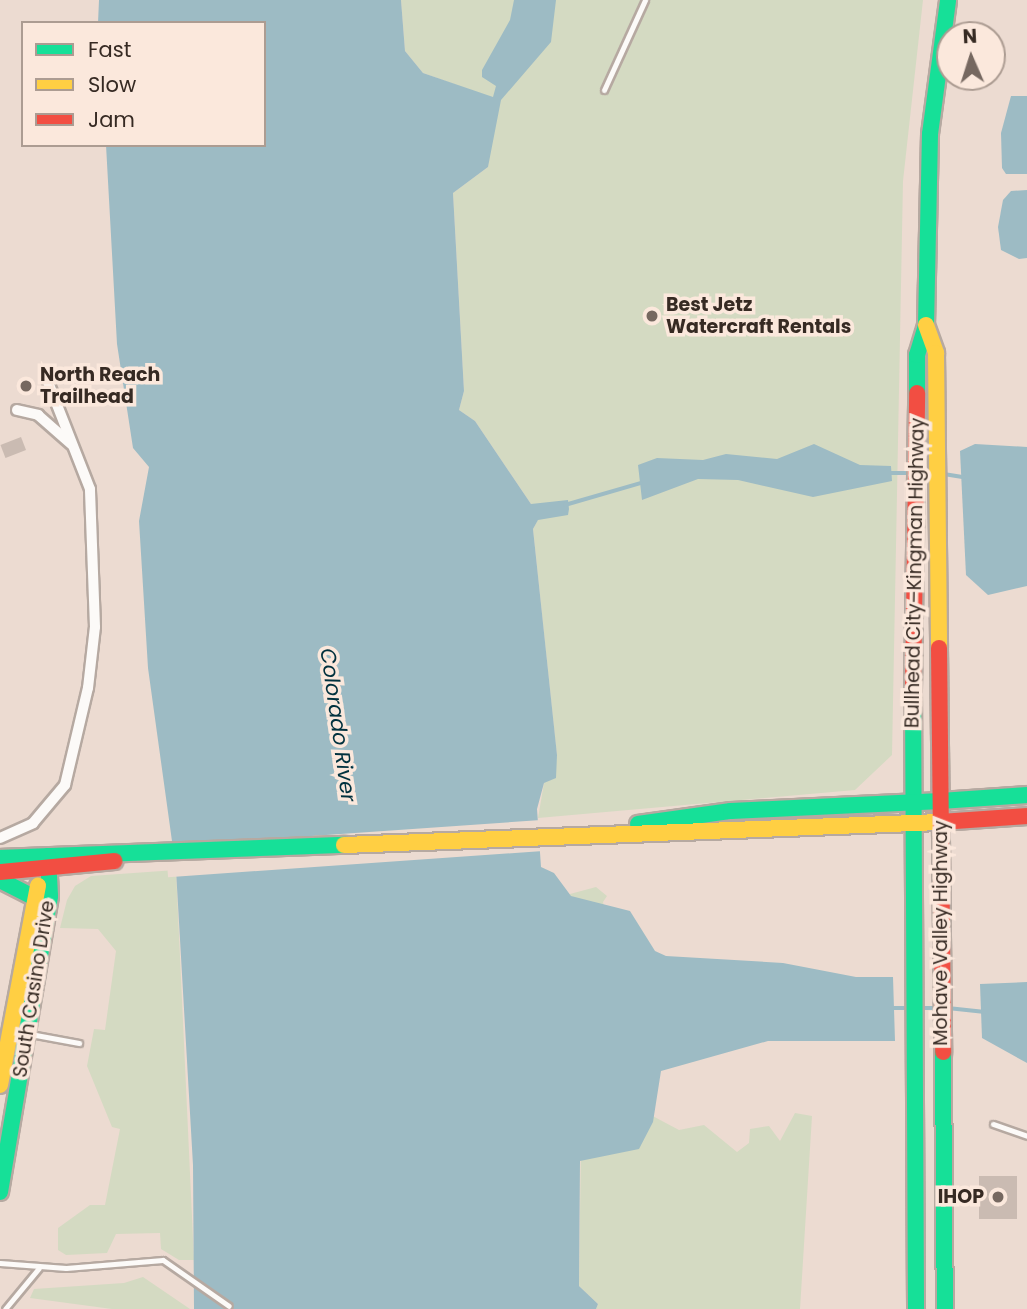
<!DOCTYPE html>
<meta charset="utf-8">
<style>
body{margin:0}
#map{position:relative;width:1027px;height:1309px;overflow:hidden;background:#ecdbd1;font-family:Poppins,sans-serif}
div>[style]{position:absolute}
.green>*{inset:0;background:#d4dac2}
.water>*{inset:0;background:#9dbbc4}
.pier>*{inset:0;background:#ecdbd1;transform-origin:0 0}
.stream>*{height:3.5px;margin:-1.75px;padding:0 1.75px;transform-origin:1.75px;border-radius:1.75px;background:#9dbbc4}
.building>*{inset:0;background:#cabbb2;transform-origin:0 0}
.roads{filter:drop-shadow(2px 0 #b6a9a1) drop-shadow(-2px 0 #b6a9a1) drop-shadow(0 2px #b6a9a1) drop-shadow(0 -2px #b6a9a1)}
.lane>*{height:5px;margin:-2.5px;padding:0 2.5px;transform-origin:2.5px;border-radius:2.5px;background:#fcfaf8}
.street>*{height:10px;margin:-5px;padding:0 5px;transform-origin:5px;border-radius:5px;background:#fcfaf8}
.fast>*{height:16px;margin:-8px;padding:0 8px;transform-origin:8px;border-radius:8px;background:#16e098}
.slow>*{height:16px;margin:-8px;padding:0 8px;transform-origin:8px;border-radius:8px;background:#ffcf43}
.jam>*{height:16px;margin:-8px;padding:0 8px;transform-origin:8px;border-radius:8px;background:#f24e42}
.dots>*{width:19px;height:19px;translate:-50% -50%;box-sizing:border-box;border:4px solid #fbe8dc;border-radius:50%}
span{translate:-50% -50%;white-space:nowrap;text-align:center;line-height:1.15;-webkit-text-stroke:7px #fbe8dc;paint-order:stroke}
.poi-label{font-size:19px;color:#362a23;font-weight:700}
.left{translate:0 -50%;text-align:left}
.right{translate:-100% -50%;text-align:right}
.street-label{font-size:19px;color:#362a23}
.water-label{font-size:21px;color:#00313e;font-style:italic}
.legend{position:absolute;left:21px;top:21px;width:245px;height:126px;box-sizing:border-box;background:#fbe8dc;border:2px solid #ac9c92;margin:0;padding:9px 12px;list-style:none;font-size:21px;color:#362a23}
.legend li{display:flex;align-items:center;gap:14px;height:35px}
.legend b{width:35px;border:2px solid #ac9c92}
.north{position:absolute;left:936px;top:21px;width:70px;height:70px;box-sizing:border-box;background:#fbe8dc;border:2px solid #ac9c92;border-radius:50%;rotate:357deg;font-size:19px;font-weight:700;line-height:28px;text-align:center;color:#362a23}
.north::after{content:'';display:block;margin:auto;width:24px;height:32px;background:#766860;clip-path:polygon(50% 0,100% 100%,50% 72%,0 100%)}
</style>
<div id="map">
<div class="green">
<div style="clip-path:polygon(401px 0,923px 0,903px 181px,892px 755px,855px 790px,538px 818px,544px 783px,557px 756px,533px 529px,546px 504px,531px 504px,475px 421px,459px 410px,464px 391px,453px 193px,488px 167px,493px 98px,423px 73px,405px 51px)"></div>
<div style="clip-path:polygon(176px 870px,194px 1260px,179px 1260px,161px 1249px,160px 1233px,116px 1234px,107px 1253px,66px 1255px,58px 1250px,58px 1228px,90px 1205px,105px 1205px,120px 1129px,112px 1127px,87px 1066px,94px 1029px,105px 1030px,116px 951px,98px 929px,60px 928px,67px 900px,75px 886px,91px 876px)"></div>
<div style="clip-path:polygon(596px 887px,607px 896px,603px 902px,647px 1113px,679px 1130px,704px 1125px,737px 1152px,749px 1143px,750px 1129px,769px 1126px,780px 1141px,795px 1113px,812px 1116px,800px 1309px,596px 1309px,598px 1304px,579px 1286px,581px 1143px,570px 894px)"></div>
<div style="clip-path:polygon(143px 1277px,190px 1309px,112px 1309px,30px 1298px,34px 1289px,124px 1283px)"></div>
</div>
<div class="water">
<div style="clip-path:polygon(99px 0,401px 0,405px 51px,423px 73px,493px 97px,496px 86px,482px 77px,482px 70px,510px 20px,514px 0,556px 0,551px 42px,501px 100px,488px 167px,453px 193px,464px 391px,459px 410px,475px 421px,531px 504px,568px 500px,569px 509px,568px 515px,538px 520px,533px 529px,557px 755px,556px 778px,544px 783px,537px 809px,541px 867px,554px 873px,571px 896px,630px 911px,655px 951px,666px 956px,783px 963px,856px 977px,893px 977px,895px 1041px,768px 1041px,661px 1071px,653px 1122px,639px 1149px,580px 1161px,579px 1286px,598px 1304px,596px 1309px,194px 1309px,193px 1165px,176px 870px,148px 668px,139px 521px,149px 467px,133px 448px,117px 344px,106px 145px,264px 145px,264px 23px,98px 23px)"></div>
<div style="clip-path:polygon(1011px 96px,1027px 96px,1027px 174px,1006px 174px,1002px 168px,1001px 133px)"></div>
<div style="clip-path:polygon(1027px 190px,1027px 258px,1019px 259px,1001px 250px,998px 227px,1003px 200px,1011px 191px)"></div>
<div style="clip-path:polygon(814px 444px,860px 465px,891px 466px,892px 481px,813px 497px,738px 480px,698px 479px,642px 500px,638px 465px,657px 458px,703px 460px,726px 454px,777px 459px)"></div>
<div style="clip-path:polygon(975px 444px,1027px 447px,1027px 586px,988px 595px,966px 575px,960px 451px)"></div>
<div style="clip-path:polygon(1027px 982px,1027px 1063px,982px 1038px,980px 984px)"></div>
</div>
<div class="pier">
<div style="left:541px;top:820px;width:31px;height:376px;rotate:86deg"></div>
</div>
<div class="stream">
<div style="left:888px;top:473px;width:20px"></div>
<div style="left:944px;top:474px;width:20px;rotate:9deg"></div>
<div style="left:565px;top:505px;width:79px;rotate:-16.1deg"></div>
<div style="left:892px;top:1008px;width:17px"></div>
<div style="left:920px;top:1008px;width:17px"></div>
<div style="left:948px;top:1008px;width:37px;rotate:6deg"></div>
</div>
<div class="building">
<div style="left:21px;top:437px;width:14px;height:22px;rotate:69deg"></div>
<div style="left:979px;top:1176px;width:38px;height:43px"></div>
</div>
<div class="roads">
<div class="lane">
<div style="left:604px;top:90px;width:99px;rotate:-65.5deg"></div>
<div style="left:30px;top:1034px;width:50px;rotate:10.4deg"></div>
<div style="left:993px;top:1124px;width:36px;rotate:19deg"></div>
<div style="left:0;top:1263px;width:66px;rotate:4.3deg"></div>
<div style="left:66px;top:1268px;width:97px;rotate:-4.7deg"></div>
<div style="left:163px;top:1260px;width:80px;rotate:34.9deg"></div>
<div style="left:5px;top:1309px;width:53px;rotate:-50.3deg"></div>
</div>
<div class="street">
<div style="left:17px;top:410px;width:22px;rotate:13deg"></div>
<div style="left:38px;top:415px;width:44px;rotate:41.3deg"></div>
<div style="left:0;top:838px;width:36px;rotate:-24deg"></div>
<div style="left:33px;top:823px;width:50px;rotate:-49.9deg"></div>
<div style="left:65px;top:785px;width:100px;rotate:-76.7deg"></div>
<div style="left:88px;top:688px;width:61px;rotate:-83.5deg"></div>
<div style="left:95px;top:627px;width:138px;rotate:-92.1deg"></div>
<div style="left:90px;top:489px;width:123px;rotate:-111.4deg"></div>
</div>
<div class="fast">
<div style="left:917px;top:393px;width:38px;rotate:-90deg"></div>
<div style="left:917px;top:355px;width:31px;rotate:-73deg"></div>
<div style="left:926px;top:325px;width:191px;rotate:-88.8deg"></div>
<div style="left:930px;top:134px;width:135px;rotate:-82.3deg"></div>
<div style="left:913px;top:691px;width:618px;rotate:89.72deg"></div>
<div style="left:941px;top:801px;width:86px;rotate:-4deg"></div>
<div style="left:638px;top:824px;width:94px;rotate:-8deg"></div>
<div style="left:731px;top:811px;width:210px;rotate:-2.7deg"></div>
<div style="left:0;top:858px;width:344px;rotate:-2.2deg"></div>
<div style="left:0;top:880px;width:37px;rotate:27deg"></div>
<div style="left:943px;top:1052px;width:257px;rotate:89.6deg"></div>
<div style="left:0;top:1192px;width:300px;rotate:-80.4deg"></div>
<div style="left:50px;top:896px;width:40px;rotate:-92.9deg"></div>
</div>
<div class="slow">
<div style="left:926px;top:325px;width:30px;rotate:70deg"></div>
<div style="left:936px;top:353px;width:295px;rotate:89.4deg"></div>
<div style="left:344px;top:845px;width:597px;rotate:-2.21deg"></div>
<div style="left:0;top:1085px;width:203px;rotate:-79.2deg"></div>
</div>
<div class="jam">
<div style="left:939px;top:648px;width:404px;rotate:89.4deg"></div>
<div style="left:913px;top:691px;width:298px;rotate:-89.2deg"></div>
<div style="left:941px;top:822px;width:86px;rotate:-4deg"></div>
<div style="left:0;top:872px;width:115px;rotate:-5.5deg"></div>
</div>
</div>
<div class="dots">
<div style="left:652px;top:316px;background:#766860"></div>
<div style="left:26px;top:386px;background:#766860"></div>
<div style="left:998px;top:1197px;background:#766860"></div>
</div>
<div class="poi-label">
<span class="left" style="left:666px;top:316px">Best Jetz<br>Watercraft Rentals</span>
<span class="left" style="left:40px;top:386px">North Reach<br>Trailhead</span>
<span class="right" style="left:984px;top:1197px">IHOP</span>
</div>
<div class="street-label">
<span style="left:915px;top:573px;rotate:-89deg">Bullhead City–Kingman Highway</span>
<span style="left:941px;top:933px;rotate:-90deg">Mohave Valley Highway</span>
<span style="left:34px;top:989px;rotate:-81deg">South Casino Drive</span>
</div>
<div class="water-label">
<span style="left:338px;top:725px;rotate:82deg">Colorado River</span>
</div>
<ul class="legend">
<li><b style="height:9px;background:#16e098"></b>Fast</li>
<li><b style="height:9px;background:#ffcf43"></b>Slow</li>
<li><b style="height:9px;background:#f24e42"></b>Jam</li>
</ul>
<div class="north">N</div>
</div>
